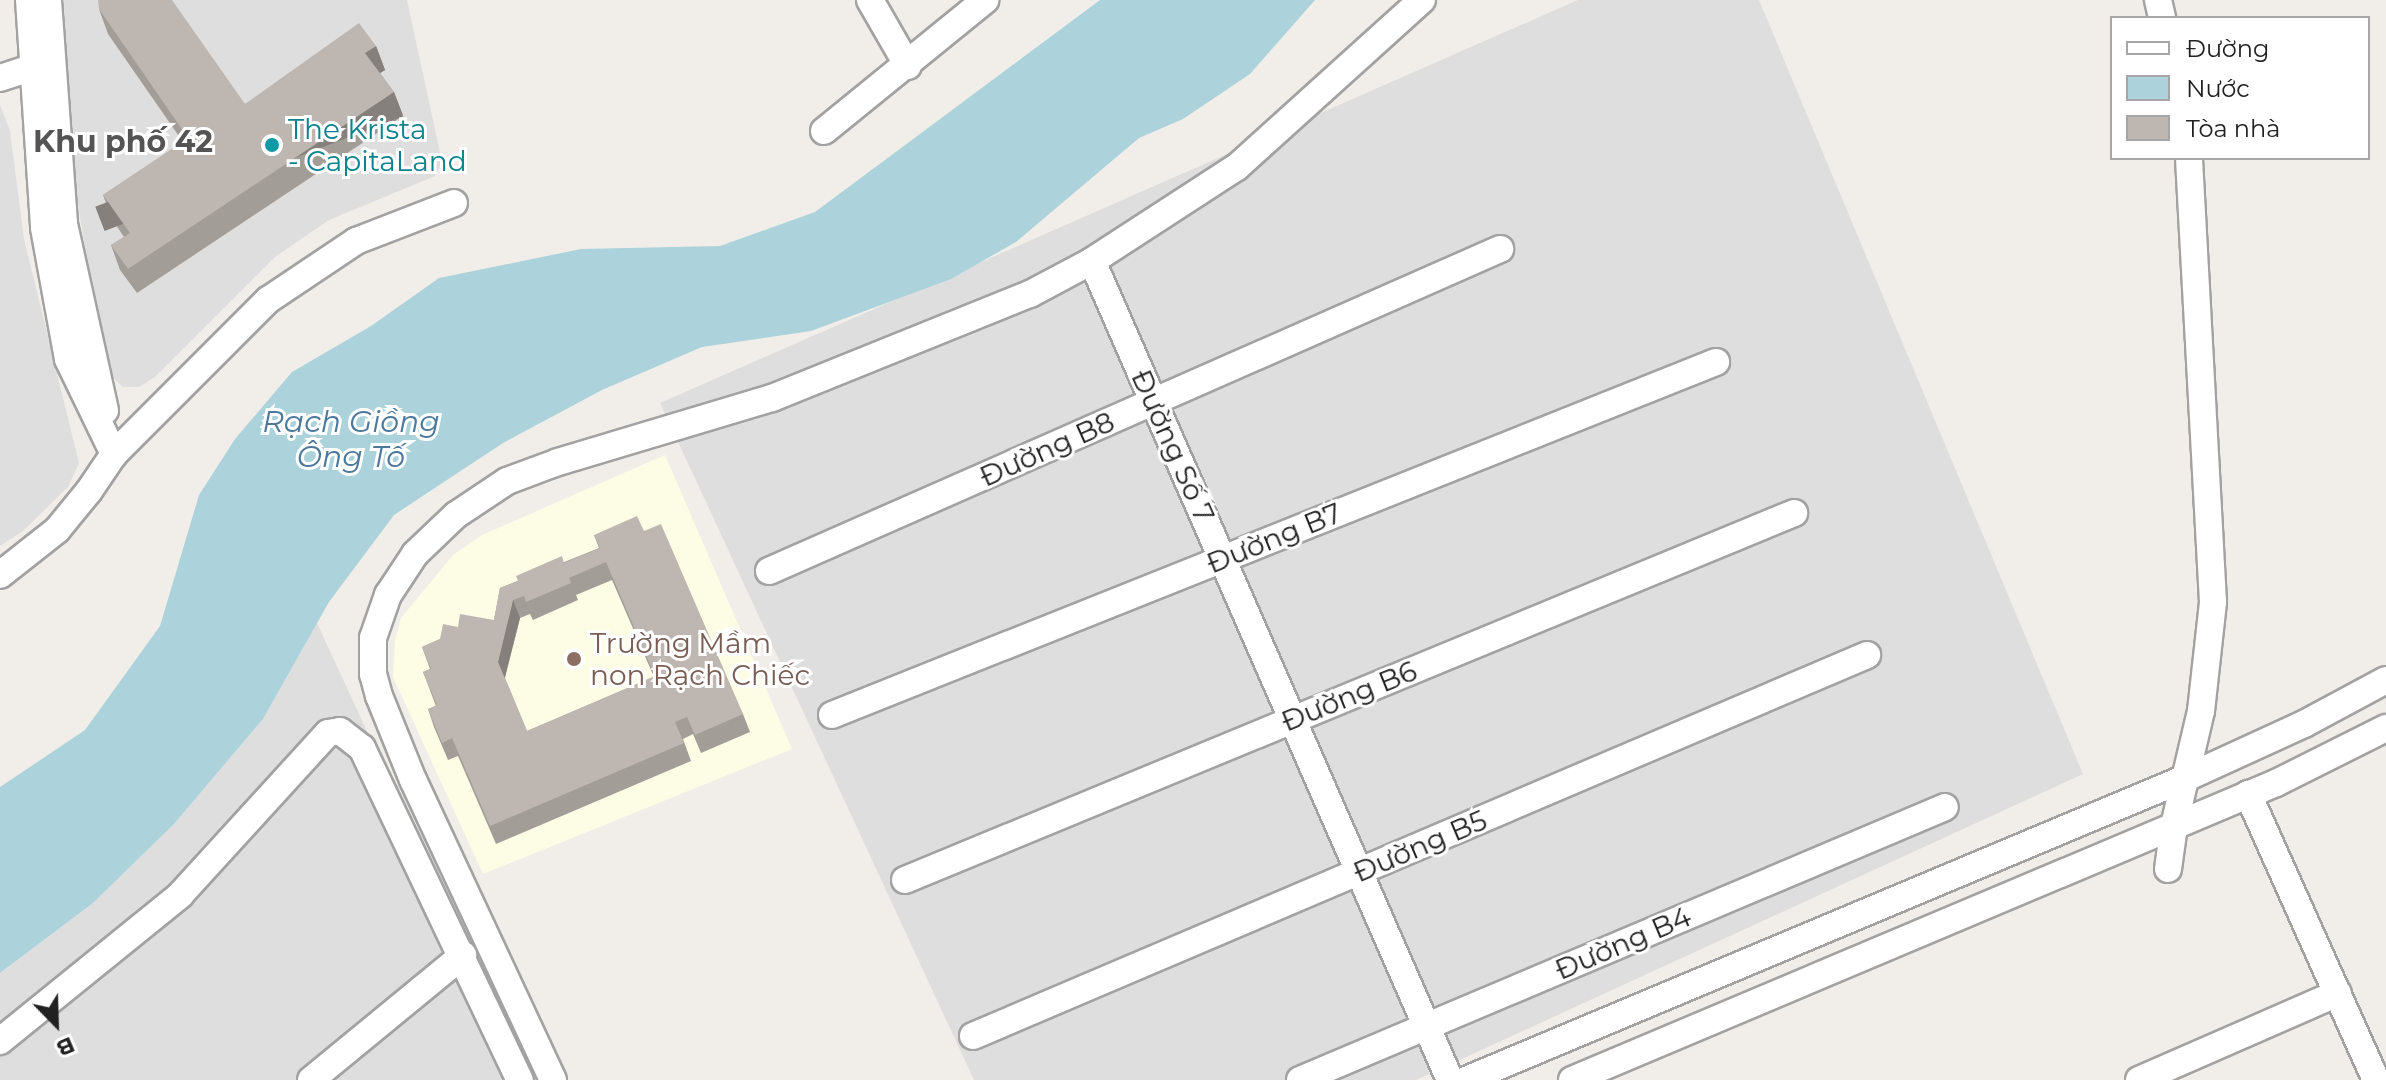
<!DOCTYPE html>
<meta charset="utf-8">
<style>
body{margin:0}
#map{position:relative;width:2386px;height:1080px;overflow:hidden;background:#f1eee9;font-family:Montserrat,sans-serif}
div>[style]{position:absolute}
.residential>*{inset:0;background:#dfdede}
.education>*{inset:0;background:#fdfce5}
.water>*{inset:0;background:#acd3db}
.roads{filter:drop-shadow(2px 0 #a2a2a2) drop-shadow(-2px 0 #a2a2a2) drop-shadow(0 2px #a2a2a2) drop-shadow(0 -2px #a2a2a2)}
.minor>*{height:26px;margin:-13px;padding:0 13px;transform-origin:13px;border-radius:13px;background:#fff}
.wall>*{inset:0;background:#a39d98}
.shaded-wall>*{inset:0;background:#85807c;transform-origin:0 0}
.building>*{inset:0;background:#beb7b1}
.dots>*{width:22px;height:22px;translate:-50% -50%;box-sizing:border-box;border:4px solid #fff;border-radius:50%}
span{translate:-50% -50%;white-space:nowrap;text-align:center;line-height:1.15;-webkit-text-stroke:6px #fff;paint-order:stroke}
.culture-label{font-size:28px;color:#0d838f}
.left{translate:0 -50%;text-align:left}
.street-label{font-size:28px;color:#212121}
.education-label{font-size:28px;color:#785e54}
.neighbourhood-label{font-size:30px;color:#545454;font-weight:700}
.water-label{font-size:30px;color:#4c789c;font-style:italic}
.legend{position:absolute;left:2110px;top:16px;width:260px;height:144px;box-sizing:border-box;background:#fff;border:2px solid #a6a6a6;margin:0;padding:10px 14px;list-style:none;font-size:24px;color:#212121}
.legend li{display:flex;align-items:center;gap:16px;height:40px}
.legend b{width:40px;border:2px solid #a6a6a6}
.north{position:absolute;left:16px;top:984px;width:80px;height:80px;-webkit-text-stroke:6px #fff;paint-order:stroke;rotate:157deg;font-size:22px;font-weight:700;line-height:32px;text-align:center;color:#212121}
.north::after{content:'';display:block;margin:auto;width:28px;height:36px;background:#212121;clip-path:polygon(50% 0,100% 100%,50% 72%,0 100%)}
</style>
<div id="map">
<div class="residential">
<div style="clip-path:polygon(64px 0,407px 0,442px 162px,435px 176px,329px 220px,275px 257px,155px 377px,139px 387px,123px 387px,112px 377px,102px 352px,69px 149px)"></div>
<div style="clip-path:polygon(1578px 0,1759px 0,2083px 774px,1416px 1080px,974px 1080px,660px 403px)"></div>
<div style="clip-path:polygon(0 105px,10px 131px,24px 239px,79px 463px,68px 487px,23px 531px,0 546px)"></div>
<div style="clip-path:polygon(317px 623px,528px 1080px,0 1080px,0 973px,93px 903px,174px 824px,263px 719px)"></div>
</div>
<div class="education">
<div style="clip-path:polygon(665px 455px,792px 749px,483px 874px,393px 677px,395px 641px,401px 618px,453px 555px,482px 535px)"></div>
</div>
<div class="water">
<div style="clip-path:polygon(1100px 0,1315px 0,1250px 74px,1183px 119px,1139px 138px,1016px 242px,951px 279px,811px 331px,702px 347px,602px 390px,503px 443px,394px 515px,329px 602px,263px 719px,174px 824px,93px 903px,0 973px,0 787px,85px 730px,160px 626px,199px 495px,235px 439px,292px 372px,371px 326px,439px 278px,581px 249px,720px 246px,815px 212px)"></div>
</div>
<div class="roads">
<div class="minor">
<div style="left:29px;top:0;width:228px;rotate:86.2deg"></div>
<div style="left:44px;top:228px;width:133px;rotate:79.6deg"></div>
<div style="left:68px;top:359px;width:106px;rotate:64.2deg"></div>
<div style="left:48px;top:0;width:225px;rotate:85.9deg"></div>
<div style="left:64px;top:224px;width:191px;rotate:77.6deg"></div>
<div style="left:870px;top:0;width:76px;rotate:60.1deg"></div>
<div style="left:2158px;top:0;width:18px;rotate:77deg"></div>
<div style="left:0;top:78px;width:48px;rotate:-18.1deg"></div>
<div style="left:824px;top:131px;width:208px;rotate:-39.1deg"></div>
<div style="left:1092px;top:261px;width:894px;rotate:66.39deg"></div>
<div style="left:769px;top:571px;width:799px;rotate:-23.77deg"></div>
<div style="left:0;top:575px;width:73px;rotate:-38.3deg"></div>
<div style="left:57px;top:530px;width:50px;rotate:-50.6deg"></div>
<div style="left:89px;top:491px;width:45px;rotate:-56deg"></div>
<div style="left:114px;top:454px;width:218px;rotate:-45deg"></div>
<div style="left:268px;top:300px;width:106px;rotate:-33.8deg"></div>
<div style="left:356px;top:241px;width:105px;rotate:-21.2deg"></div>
<div style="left:832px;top:715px;width:952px;rotate:-21.77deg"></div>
<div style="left:2248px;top:794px;width:313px;rotate:65.9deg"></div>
<div style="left:2168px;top:869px;width:43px;rotate:-82.1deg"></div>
<div style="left:2174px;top:826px;width:118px;rotate:-76.8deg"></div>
<div style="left:2201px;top:711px;width:110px;rotate:-83.7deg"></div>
<div style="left:2213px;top:602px;width:445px;rotate:-93.1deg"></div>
<div style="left:905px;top:880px;width:962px;rotate:-22.43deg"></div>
<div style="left:973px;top:1036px;width:972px;rotate:-23.08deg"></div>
<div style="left:0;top:1041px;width:232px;rotate:-39deg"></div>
<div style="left:180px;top:895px;width:219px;rotate:-47.6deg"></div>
<div style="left:328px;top:733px;width:12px;rotate:-9deg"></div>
<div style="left:340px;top:731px;width:28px;rotate:38deg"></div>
<div style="left:362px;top:748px;width:368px;rotate:64.6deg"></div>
<div style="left:311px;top:1080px;width:197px;rotate:-39.4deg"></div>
<div style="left:553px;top:1080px;width:331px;rotate:-115deg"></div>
<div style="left:413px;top:780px;width:91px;rotate:-112deg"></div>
<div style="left:379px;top:696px;width:23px;rotate:-105deg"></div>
<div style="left:373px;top:674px;width:36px;rotate:-90deg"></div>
<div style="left:373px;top:638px;width:46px;rotate:-70.8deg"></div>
<div style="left:388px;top:595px;width:49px;rotate:-56.6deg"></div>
<div style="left:415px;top:554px;width:57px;rotate:-43.6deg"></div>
<div style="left:456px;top:515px;width:61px;rotate:-33.7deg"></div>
<div style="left:507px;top:481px;width:54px;rotate:-20.4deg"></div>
<div style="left:558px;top:462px;width:223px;rotate:-16.7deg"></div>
<div style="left:772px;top:398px;width:278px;rotate:-22deg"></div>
<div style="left:1030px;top:294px;width:70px;rotate:-28deg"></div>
<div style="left:1092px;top:261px;width:173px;rotate:-33deg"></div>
<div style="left:1237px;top:167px;width:249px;rotate:-42.1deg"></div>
<div style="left:1300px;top:1080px;width:700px;rotate:-22.94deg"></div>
<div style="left:1466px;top:1080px;width:781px;rotate:-22.76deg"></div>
<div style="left:2186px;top:778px;width:130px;rotate:-24.6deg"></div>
<div style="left:2304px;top:724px;width:93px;rotate:-28.2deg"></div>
<div style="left:1572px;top:1080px;width:764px;rotate:-22.87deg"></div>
<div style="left:2276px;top:783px;width:123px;rotate:-26.6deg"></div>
<div style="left:2139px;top:1080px;width:217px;rotate:-23.6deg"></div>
</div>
</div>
<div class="wall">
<div style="clip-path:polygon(99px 9px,245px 104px,376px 46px,385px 70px,380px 73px,394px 92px,403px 116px,137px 293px,120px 270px,111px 245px,124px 237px,112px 219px,103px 195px,183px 142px,108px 34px)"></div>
<div style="clip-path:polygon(evenodd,644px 531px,743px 714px,750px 732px,701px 753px,693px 734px,683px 739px,691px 761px,496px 844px,458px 756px,448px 760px,434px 727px,428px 709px,436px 706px,423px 672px,430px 669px,422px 647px,440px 639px,458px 627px,494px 620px,500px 588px,599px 548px,594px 535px,644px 531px,612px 580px,654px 677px,527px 731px,505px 678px,520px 618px,530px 614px,533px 620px,578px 600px,576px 595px,612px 580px)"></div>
</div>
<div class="shaded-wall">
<div style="clip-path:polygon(376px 46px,385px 70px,374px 77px,365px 53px)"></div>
<div style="left:394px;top:92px;width:26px;height:320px;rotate:69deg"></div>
<div style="clip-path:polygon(513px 600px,520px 618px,504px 680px,498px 662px)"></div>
</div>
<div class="building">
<div style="clip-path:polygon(98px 0,172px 0,245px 104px,359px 23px,376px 46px,365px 53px,394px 92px,128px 269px,111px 245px,130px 233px,103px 195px,188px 138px,99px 9px)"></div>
<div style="clip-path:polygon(evenodd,637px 516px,644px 531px,661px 524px,743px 714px,695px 735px,687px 717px,675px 722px,684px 743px,490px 826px,452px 738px,442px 743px,428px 709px,437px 705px,423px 672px,431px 669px,422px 647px,440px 639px,443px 624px,458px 627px,460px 614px,494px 620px,500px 588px,518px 581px,516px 576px,562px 556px,564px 563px,600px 548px,594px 535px,637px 516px,606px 562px,655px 676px,527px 731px,498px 662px,513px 600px,524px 596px,526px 602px,571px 583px,569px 578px,606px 562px)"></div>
</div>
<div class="dots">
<div style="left:272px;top:145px;background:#0f9aa8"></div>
<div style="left:574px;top:659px;background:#8d6e63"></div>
</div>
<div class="culture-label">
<span class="left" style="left:288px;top:145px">The Krista<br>- CapitaLand</span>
</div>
<div class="street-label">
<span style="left:1173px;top:446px;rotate:66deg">Đường Số 7</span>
<span style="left:1047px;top:449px;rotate:-24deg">Đường B8</span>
<span style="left:1274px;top:538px;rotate:-22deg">Đường B7</span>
<span style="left:1349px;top:696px;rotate:-22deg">Đường B6</span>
<span style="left:1420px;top:846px;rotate:-23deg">Đường B5</span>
<span style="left:1623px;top:943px;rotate:-23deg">Đường B4</span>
</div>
<div class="education-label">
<span class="left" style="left:590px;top:659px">Trường Mầm<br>non Rạch Chiếc</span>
</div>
<div class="neighbourhood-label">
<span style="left:123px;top:142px">Khu phố 42</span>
</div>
<div class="water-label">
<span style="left:351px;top:439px">Rạch Giồng<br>Ông Tố</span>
</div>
<ul class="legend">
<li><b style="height:10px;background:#fff"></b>Đường</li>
<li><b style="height:22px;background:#acd3db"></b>Nước</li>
<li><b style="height:22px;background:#beb7b1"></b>Tòa nhà</li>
</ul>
<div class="north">B</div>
</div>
